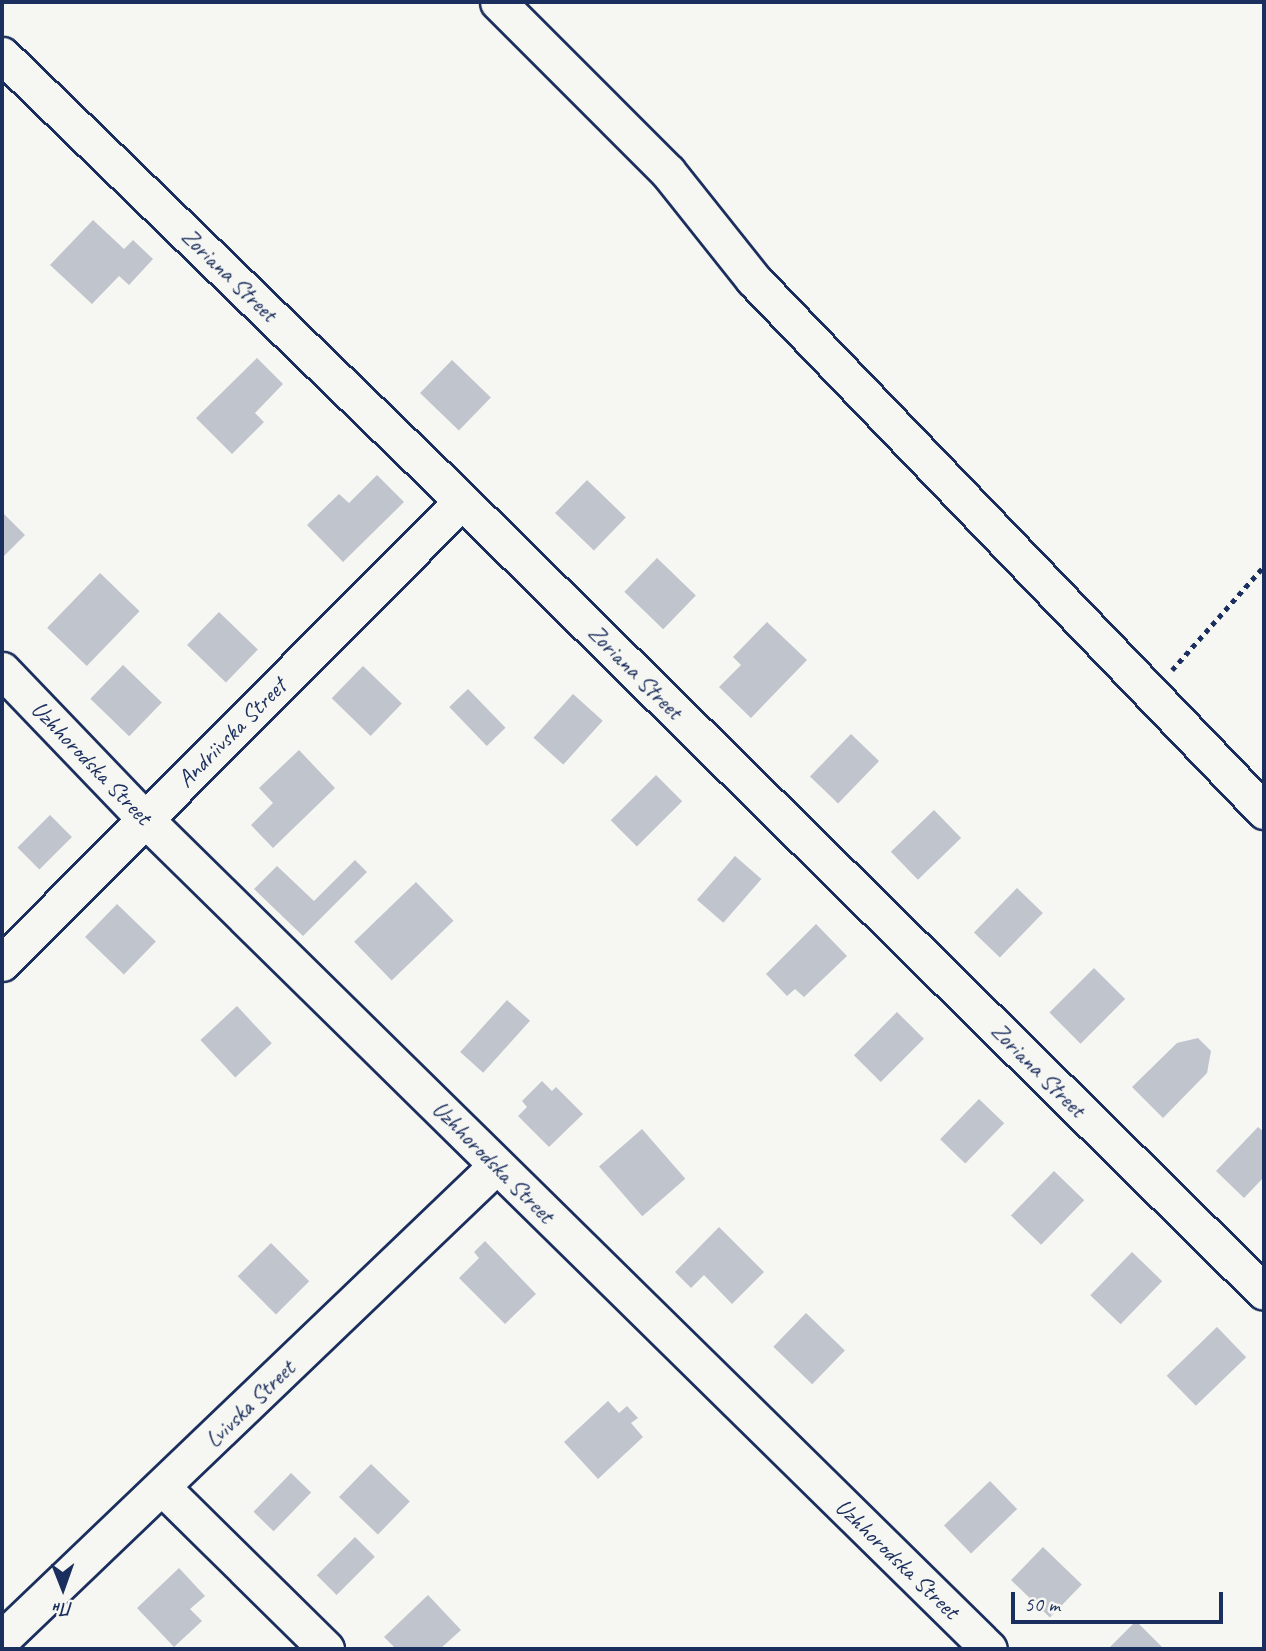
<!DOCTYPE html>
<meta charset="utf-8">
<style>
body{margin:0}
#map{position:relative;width:1266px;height:1651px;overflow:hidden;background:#f6f6f2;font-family:Caveat,sans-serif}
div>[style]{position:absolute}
.building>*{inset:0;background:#c0c4cd;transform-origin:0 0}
.path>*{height:4.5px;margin-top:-2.25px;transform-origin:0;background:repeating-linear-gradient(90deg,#1b2f5e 0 5px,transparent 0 10px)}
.roads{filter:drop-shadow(2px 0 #1b2f5e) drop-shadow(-2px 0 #1b2f5e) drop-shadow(0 2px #1b2f5e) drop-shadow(0 -2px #1b2f5e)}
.minor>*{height:35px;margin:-17.5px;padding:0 17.5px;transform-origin:17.5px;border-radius:17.5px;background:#f6f6f2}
span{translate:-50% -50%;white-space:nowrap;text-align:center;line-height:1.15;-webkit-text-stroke:5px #f6f6f2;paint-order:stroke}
.street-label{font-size:24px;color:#1b2f5e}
.frame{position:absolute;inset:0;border:4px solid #1b2f5e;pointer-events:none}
.north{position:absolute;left:28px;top:1553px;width:70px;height:70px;-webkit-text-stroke:5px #f6f6f2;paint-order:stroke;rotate:179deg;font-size:19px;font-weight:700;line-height:28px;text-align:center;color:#1b2f5e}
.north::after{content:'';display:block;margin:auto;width:24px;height:32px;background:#1b2f5e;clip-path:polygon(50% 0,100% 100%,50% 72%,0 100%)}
.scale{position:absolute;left:1011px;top:1592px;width:212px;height:32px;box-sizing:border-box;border:4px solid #1b2f5e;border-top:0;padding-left:9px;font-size:21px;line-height:24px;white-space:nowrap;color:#1b2f5e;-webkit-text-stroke:5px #f6f6f2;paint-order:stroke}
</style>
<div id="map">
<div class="building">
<div style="clip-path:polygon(93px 220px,124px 249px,133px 240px,153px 259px,129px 285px,119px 276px,92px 304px,50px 265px)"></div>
<div style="clip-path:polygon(257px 358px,283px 384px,255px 413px,264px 422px,232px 454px,196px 418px)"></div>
<div style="left:452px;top:360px;width:54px;height:46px;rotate:44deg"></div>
<div style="clip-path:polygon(377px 475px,404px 502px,343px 562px,307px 525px,339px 494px,349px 503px)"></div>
<div style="left:587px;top:480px;width:54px;height:46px;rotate:44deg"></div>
<div style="clip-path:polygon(2px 512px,25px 535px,2px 558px)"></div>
<div style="left:657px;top:558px;width:54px;height:47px;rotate:44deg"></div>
<div style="left:100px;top:573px;width:55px;height:76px;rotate:44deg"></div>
<div style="left:219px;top:612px;width:54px;height:46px;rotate:44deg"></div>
<div style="clip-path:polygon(767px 622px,807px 660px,751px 718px,719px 687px,741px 665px,733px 657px)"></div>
<div style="left:123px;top:665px;width:54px;height:47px;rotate:44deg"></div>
<div style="left:363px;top:666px;width:54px;height:45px;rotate:44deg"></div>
<div style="left:468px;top:689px;width:54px;height:26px;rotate:46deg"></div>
<div style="left:573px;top:694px;width:40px;height:59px;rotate:42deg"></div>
<div style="left:851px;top:734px;width:39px;height:59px;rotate:44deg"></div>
<div style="clip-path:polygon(299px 750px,335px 788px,273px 848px,251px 825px,273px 803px,259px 788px)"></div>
<div style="left:656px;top:775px;width:37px;height:64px;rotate:45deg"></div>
<div style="left:934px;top:810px;width:39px;height:60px;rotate:46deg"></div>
<div style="left:50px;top:815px;width:31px;height:46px;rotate:45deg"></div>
<div style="left:735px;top:856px;width:35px;height:58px;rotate:41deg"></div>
<div style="clip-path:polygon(355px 860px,367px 872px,303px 936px,254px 889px,277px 866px,314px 901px)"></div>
<div style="left:416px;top:882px;width:54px;height:86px;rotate:46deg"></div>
<div style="left:1017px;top:888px;width:36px;height:62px;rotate:44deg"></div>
<div style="left:117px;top:904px;width:54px;height:46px;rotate:44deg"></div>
<div style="clip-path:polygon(816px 924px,847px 956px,804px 997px,795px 989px,787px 996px,766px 974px)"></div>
<div style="left:1094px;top:968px;width:44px;height:63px;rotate:45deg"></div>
<div style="left:507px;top:1000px;width:31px;height:70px;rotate:42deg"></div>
<div style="left:237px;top:1006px;width:51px;height:50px;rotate:47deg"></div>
<div style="left:897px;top:1012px;width:38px;height:61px;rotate:45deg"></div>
<div style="clip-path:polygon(1198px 1038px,1211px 1051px,1207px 1073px,1163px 1118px,1132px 1087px,1177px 1043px)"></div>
<div style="clip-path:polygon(542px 1081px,552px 1091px,556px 1087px,583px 1114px,549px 1147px,518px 1116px,527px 1107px,522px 1101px)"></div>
<div style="left:979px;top:1099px;width:35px;height:56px;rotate:44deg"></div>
<div style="clip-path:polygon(1258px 1127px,1264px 1132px,1264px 1177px,1244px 1198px,1216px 1171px)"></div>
<div style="left:642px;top:1129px;width:66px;height:57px;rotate:49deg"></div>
<div style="left:1054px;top:1171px;width:42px;height:62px;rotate:44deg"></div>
<div style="clip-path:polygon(719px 1227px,764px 1272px,732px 1304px,704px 1275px,691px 1288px,675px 1272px)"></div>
<div style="clip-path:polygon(485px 1241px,536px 1294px,505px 1324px,459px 1278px,479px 1258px,474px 1252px)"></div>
<div style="left:271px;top:1243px;width:54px;height:47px;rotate:45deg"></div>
<div style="left:1132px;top:1252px;width:42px;height:60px;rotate:44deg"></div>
<div style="left:806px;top:1313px;width:54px;height:47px;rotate:44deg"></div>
<div style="left:1217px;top:1327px;width:42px;height:70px;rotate:46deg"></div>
<div style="clip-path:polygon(608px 1401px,619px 1413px,627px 1406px,638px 1418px,631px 1423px,643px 1437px,598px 1479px,564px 1442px)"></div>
<div style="left:371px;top:1464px;width:54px;height:46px;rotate:44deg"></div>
<div style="left:291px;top:1473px;width:28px;height:54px;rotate:44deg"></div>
<div style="left:990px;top:1481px;width:39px;height:64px;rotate:46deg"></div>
<div style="left:355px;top:1537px;width:28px;height:54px;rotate:45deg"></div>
<div style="left:1043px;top:1547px;width:54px;height:46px;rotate:44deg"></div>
<div style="clip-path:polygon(179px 1568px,205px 1596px,190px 1609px,202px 1621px,174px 1647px,137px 1608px)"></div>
<div style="clip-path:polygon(428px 1595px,461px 1630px,440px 1649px,396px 1649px,384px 1637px)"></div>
<div style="clip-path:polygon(1136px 1621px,1164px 1649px,1108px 1649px)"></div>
</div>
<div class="path">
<div style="left:1172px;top:670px;width:139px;rotate:-48.5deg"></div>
</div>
<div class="roads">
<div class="minor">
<div style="left:498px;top:2px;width:240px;rotate:45deg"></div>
<div style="left:668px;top:172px;width:137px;rotate:51.5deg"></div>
<div style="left:753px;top:279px;width:738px;rotate:46.15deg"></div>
<div style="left:2px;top:55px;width:641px;rotate:44.11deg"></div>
<div style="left:462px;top:501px;width:1126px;rotate:44.6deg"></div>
<div style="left:2px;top:670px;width:208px;rotate:46.2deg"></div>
<div style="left:146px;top:820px;width:1182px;rotate:44.52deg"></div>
<div style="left:2px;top:963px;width:652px;rotate:-45.12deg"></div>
<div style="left:163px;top:1488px;width:229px;rotate:44.6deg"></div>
<div style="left:2px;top:1639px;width:684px;rotate:-43.76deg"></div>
</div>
</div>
<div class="street-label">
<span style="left:229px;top:275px;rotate:44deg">Zoriana Street</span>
<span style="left:635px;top:672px;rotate:45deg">Zoriana Street</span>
<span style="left:232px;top:733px;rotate:-45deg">Andriivska Street</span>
<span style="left:91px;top:763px;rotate:46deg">Uzhhorodska Street</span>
<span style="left:1038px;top:1070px;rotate:45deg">Zoriana Street</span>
<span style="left:493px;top:1162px;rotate:45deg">Uzhhorodska Street</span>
<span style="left:250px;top:1404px;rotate:-44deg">Lvivska Street</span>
<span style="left:897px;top:1559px;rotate:44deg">Uzhhorodska Street</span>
</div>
<div class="frame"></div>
<div class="north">Пн</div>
<div class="scale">50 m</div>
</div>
